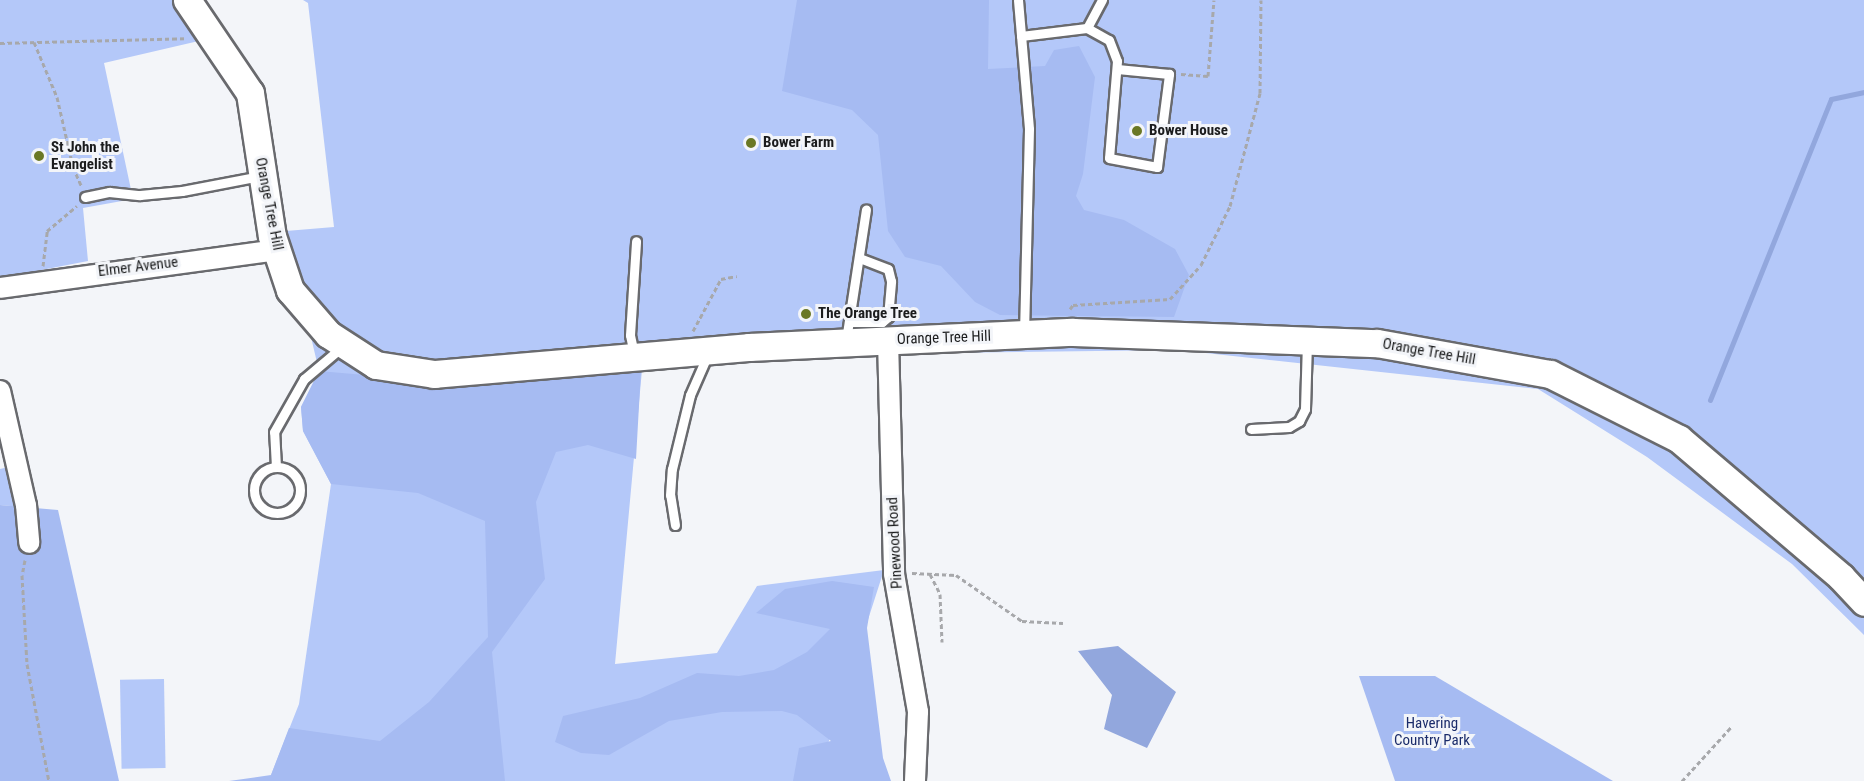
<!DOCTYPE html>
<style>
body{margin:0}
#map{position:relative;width:1864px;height:781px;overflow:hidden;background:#f3f5f9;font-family:"Roboto Condensed",sans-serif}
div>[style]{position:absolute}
.green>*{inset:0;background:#b4c8f9;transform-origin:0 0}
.forest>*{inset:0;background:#a6bbf2}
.water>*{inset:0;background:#92a7dd}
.stream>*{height:5px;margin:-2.5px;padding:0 2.5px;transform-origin:2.5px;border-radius:2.5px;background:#92a7dd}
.path>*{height:3px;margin-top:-1.5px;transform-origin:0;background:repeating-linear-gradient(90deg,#a7a8ab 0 4.5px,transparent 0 7.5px)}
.roads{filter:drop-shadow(2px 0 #696a6e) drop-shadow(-2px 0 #696a6e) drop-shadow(0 2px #696a6e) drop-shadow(0 -2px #696a6e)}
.lane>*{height:9px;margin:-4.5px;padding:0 4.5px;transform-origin:4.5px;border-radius:4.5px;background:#fff}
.lane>.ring{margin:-4.5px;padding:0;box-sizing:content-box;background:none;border:9px solid #fff;border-radius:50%}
.street>*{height:20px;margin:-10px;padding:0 10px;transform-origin:10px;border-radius:10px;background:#fff}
.secondary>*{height:27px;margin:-13.5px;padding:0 13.5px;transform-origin:13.5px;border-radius:13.5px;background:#fff}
.dots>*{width:16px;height:16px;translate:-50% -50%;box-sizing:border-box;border:3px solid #f3f5f9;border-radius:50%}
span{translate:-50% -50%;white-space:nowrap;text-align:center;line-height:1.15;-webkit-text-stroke:6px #f3f5f9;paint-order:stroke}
.poi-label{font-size:15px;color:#1b1c1d;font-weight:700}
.left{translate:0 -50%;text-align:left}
.street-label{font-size:15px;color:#1b1c1d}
.park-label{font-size:15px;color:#1b2c6b}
</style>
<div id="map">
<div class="green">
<div style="clip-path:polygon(0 0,172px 0,203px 40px,104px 63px,133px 199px,83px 208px,88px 261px,0 278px)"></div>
<div style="clip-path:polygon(303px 0,1864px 0,1864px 635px,1792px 564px,1647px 457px,1538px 389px,1178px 350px,859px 354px,642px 370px,615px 664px,717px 653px,757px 586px,884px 570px,816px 781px,273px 781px,271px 775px,299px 704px,331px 484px,303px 431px,301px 407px,319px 371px,286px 231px,334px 227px,308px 3px)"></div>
<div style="clip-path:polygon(13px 466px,21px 507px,0 505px,0 469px)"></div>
<div style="left:164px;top:679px;width:89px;height:44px;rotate:89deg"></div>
</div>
<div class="forest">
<div style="clip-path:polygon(797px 0,989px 0,988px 69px,1045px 66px,1054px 50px,1079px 46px,1095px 77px,1083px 174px,1076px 196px,1084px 210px,1124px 220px,1175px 249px,1189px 275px,1174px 317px,1000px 315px,975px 302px,941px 266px,905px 257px,888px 231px,878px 135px,852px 110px,782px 91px)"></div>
<div style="clip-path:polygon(641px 370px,636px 459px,588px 445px,556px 452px,536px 502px,545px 579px,492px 652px,505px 781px,229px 781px,271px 775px,289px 728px,380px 741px,429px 702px,488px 637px,485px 521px,418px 493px,331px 484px,303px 431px,301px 407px,319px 371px,422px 380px)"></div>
<div style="clip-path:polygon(0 505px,58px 510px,119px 781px,0 781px)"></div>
<div style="clip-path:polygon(832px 581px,874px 587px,867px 628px,883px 758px,891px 781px,793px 781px,799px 748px,831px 741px,797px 715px,782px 711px,722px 712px,669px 721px,609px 755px,581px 753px,555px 742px,563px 716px,640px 698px,697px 673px,739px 676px,774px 670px,807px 652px,830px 629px,756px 613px,785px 589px)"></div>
<div style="clip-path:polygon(1359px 676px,1435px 676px,1613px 781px,1395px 781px)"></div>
</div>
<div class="water">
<div style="clip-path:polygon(1118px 646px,1176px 692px,1147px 748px,1104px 729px,1112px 695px,1078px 651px)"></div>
</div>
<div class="stream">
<div style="left:1710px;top:400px;width:324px;rotate:-68.1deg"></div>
<div style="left:1831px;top:99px;width:34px;rotate:-12deg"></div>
</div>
<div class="path">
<div style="left:34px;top:42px;width:60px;rotate:67.3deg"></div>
<div style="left:57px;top:97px;width:72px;rotate:77.1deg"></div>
<div style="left:73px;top:167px;width:20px;rotate:66deg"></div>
<div style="left:0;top:43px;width:186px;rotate:-1.5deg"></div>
<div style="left:1181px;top:74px;width:27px;rotate:4deg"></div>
<div style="left:1208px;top:76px;width:76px;rotate:-85.5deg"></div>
<div style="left:43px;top:266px;width:35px;rotate:-83deg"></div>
<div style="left:47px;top:231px;width:39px;rotate:-40deg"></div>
<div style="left:1070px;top:309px;width:5px;rotate:-53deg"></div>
<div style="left:1073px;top:305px;width:97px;rotate:-3.5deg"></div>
<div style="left:1170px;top:299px;width:46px;rotate:-47.6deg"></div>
<div style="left:1201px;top:265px;width:66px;rotate:-63.8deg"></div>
<div style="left:1230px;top:206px;width:117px;rotate:-75.1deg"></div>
<div style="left:1260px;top:93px;width:93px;rotate:-89.4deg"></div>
<div style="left:693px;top:331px;width:59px;rotate:-61.7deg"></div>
<div style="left:721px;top:279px;width:16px;rotate:-11deg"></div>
<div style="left:25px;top:560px;width:15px;rotate:101deg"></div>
<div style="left:22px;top:575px;width:89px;rotate:86.8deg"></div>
<div style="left:27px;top:664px;width:119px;rotate:79.4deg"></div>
<div style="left:912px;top:573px;width:44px;rotate:2.6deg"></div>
<div style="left:956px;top:575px;width:80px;rotate:34.9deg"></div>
<div style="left:1022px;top:621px;width:41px;rotate:2.8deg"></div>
<div style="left:930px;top:574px;width:22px;rotate:63deg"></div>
<div style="left:940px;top:594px;width:48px;rotate:87.6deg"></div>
<div style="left:1682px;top:781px;width:74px;rotate:-47.7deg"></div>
</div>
<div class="roads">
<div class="lane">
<div style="left:1018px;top:0;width:129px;rotate:85.1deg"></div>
<div style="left:1029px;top:129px;width:204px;rotate:91.4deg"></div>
<div style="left:1087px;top:28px;width:32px;rotate:-62deg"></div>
<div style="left:1021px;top:36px;width:66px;rotate:-6.9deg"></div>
<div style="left:1087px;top:28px;width:25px;rotate:29deg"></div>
<div style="left:1109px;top:40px;width:22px;rotate:69deg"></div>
<div style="left:1117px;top:61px;width:97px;rotate:94.7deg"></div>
<div style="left:1109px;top:158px;width:49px;rotate:10.6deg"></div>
<div style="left:1157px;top:167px;width:94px;rotate:-82.6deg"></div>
<div style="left:1169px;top:74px;width:52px;rotate:-174.5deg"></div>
<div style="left:85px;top:197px;width:25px;rotate:-12deg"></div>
<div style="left:109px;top:192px;width:31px;rotate:6deg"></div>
<div style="left:140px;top:195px;width:42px;rotate:-5.4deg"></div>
<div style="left:182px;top:191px;width:79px;rotate:-10.9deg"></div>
<div style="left:849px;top:322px;width:33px"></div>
<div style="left:882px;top:322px;width:8px;rotate:-40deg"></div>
<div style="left:888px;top:317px;width:36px;rotate:-85deg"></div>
<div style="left:891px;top:281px;width:12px;rotate:-104deg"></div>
<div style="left:888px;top:269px;width:31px;rotate:-159deg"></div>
<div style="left:846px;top:340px;width:132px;rotate:-81.3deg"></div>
<div style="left:634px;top:354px;width:19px;rotate:-102deg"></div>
<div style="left:630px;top:335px;width:94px;rotate:-86.3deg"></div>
<div style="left:1251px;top:429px;width:38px;rotate:-3deg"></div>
<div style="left:1289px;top:427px;width:12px;rotate:-31deg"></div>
<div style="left:1299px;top:421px;width:13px;rotate:-63deg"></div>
<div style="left:1305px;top:409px;width:66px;rotate:-88.3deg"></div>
<div style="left:276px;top:467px;width:35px;rotate:-93deg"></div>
<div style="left:274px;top:432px;width:61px;rotate:-60.5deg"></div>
<div style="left:304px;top:379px;width:51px;rotate:-40.2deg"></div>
<div class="ring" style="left:254px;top:467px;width:37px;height:37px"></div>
<div style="left:675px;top:525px;width:30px;rotate:-99deg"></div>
<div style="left:670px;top:495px;width:26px;rotate:-86deg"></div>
<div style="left:672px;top:469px;width:76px;rotate:-76.3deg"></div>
<div style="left:690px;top:395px;width:45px;rotate:-66.3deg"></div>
</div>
<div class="street">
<div style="left:0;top:288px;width:279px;rotate:-7.8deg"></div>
<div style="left:888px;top:340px;width:234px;rotate:88.5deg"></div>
<div style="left:894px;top:574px;width:140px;rotate:80.1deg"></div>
<div style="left:918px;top:712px;width:69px;rotate:92.5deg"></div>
<div style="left:0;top:391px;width:117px;rotate:77.2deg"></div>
<div style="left:26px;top:505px;width:38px;rotate:85deg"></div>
</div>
<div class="secondary">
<div style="left:187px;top:0;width:112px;rotate:55.9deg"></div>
<div style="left:250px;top:93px;width:145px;rotate:81.3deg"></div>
<div style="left:272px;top:236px;width:57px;rotate:71.6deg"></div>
<div style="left:290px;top:290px;width:58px;rotate:49.2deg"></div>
<div style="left:328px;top:334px;width:57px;rotate:32.9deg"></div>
<div style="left:376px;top:365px;width:59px;rotate:8.8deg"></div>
<div style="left:434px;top:374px;width:316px;rotate:-4.9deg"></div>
<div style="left:749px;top:347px;width:324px;rotate:-2.7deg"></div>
<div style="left:1073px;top:332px;width:304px;rotate:2.1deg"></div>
<div style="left:1377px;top:343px;width:176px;rotate:10.2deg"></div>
<div style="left:1550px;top:374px;width:144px;rotate:26.7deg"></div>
<div style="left:1679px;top:439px;width:213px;rotate:40.4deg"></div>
<div style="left:1841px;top:577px;width:34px;rotate:47deg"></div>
</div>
</div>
<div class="dots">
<div style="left:1137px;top:131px;background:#6a7825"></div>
<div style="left:751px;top:143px;background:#6a7825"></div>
<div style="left:39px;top:156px;background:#6a7825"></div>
<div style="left:806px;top:314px;background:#6a7825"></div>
</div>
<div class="poi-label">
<span class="left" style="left:1149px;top:131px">Bower House</span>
<span class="left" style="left:763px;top:143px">Bower Farm</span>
<span class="left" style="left:51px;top:156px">St John the<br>Evangelist</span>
<span class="left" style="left:818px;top:314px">The Orange Tree</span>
</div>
<div class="street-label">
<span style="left:269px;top:204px;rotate:79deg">Orange Tree Hill</span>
<span style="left:138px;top:267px;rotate:-7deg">Elmer Avenue</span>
<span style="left:944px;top:338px;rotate:-2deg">Orange Tree Hill</span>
<span style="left:1429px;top:352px;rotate:10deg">Orange Tree Hill</span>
<span style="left:895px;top:543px;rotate:-93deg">Pinewood Road</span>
</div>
<div class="park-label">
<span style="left:1432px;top:732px">Havering<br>Country Park</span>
</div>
</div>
